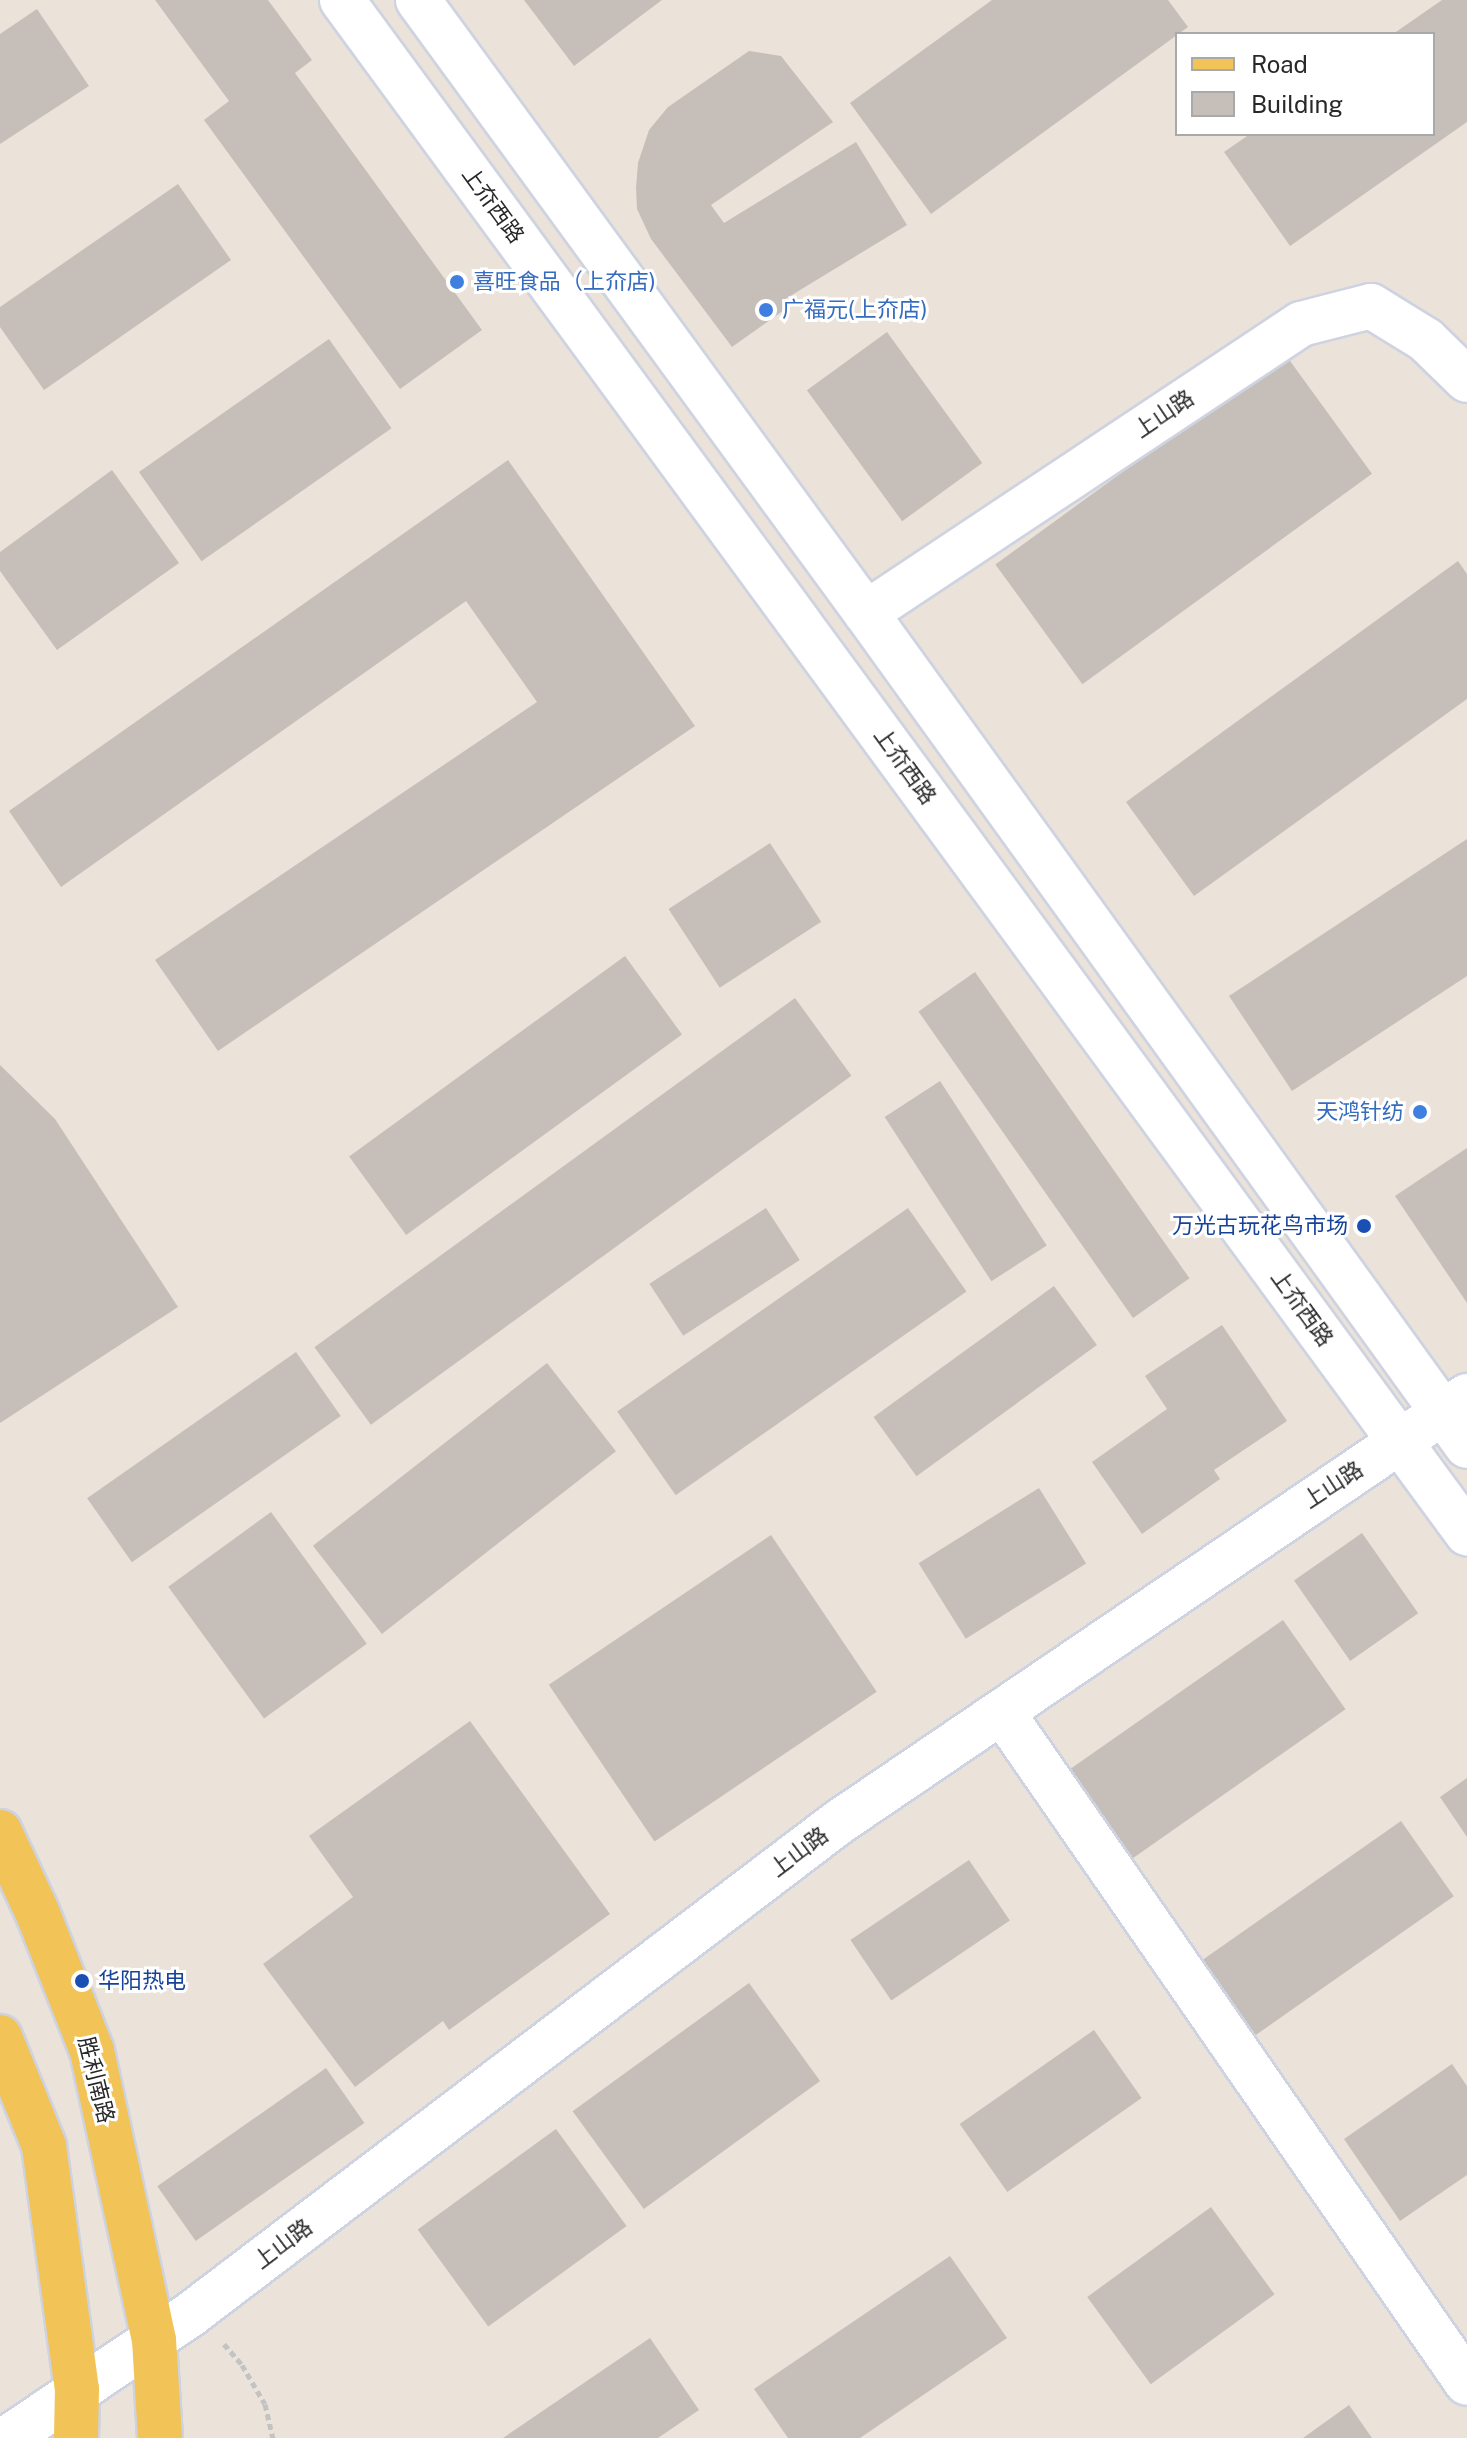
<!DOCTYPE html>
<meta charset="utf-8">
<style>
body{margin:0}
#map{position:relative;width:1467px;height:2438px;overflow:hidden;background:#ebe2d9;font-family:"Public Sans","Noto Sans SC",sans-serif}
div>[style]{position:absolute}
.building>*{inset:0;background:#c6bfb9;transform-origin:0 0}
.path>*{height:5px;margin-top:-2.5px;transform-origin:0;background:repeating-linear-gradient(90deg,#c3c3c3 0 6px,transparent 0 10px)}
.roads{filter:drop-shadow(2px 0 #ced3e1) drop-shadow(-2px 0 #ced3e1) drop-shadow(0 2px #ced3e1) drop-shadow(0 -2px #ced3e1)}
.minor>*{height:44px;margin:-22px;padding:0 22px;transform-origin:22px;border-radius:22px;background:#fff}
.major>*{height:44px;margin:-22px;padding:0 22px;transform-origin:22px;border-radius:22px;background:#f2c357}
.dots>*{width:22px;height:22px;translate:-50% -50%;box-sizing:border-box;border:4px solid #fff;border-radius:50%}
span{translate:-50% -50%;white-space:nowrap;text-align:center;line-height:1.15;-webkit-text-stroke:6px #fff;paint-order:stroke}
.street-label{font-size:22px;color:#282828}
.shop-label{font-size:22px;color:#366cbe}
.left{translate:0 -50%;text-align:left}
.right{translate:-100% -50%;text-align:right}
.transit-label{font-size:22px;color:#164399}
.legend{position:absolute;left:1175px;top:32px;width:260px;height:104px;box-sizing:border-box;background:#fff;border:2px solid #a9a9a9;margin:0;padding:10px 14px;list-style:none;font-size:24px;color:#282828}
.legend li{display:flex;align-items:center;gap:16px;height:40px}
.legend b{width:40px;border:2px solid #a9a9a9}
</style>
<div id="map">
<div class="building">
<div style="clip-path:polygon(155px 0,268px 0,312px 60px,295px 73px,482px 330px,400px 389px,204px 120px,229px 101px)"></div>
<div style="clip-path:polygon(524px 0,662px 0,574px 66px)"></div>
<div style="clip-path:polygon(992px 0,1168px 0,1188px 27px,931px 214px,850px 103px)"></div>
<div style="clip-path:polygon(1442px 0,1467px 0,1467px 122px,1290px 246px,1224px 152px,1250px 134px,1433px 134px,1433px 34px,1393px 34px)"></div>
<div style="clip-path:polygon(37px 9px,89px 86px,0 144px,0 34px)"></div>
<div style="clip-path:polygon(749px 51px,781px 56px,833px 122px,711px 205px,724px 223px,856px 142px,907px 225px,782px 301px,787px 308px,732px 347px,651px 239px,637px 209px,636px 188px,638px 163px,649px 130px,668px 107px)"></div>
<div style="clip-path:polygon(178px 184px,231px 260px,44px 390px,0 327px,0 307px)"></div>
<div style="left:887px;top:332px;width:162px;height:99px;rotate:54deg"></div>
<div style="left:329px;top:339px;width:109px;height:232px;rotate:55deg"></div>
<div style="left:1285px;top:354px;width:148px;height:358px;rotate:54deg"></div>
<div style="clip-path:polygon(508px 460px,695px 726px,218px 1051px,155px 960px,537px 702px,466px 601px,61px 887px,9px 811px)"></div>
<div style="clip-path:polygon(112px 470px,179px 563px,57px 650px,0 571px,0 552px)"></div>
<div style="clip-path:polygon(1458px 561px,1467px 574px,1467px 699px,1194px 896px,1126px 802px)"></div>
<div style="clip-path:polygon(1467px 839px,1467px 976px,1292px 1091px,1229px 996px)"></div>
<div style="left:770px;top:843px;width:94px;height:121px;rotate:57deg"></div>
<div style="left:625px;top:956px;width:97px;height:341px;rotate:54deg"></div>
<div style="left:975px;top:972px;width:374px;height:69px;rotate:55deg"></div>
<div style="left:795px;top:998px;width:96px;height:594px;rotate:54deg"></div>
<div style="clip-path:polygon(0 1065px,55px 1119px,178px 1307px,0 1423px)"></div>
<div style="left:940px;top:1081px;width:196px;height:66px;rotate:57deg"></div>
<div style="clip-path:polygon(1467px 1148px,1467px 1303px,1395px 1196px)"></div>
<div style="left:766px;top:1208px;width:62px;height:139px;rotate:57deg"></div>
<div style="left:908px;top:1208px;width:102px;height:355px;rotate:55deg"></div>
<div style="left:1054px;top:1286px;width:73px;height:223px;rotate:54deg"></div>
<div style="clip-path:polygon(1222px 1325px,1287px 1421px,1214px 1470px,1220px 1479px,1142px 1534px,1092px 1462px,1167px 1409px,1145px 1376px)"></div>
<div style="left:296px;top:1352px;width:78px;height:255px;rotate:55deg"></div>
<div style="left:547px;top:1363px;width:112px;height:297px;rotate:52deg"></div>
<div style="left:1039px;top:1488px;width:89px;height:142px;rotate:58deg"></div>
<div style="left:271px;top:1512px;width:163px;height:127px;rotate:54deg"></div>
<div style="left:1362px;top:1533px;width:98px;height:83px;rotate:55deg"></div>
<div style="left:771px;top:1535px;width:189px;height:268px;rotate:56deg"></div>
<div style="left:1283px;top:1620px;width:109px;height:261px;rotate:55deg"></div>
<div style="clip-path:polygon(470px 1721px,610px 1914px,449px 2030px,443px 2021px,355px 2087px,263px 1964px,353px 1897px,309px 1836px)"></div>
<div style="clip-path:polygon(1467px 1778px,1467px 1837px,1440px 1797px)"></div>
<div style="left:1401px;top:1821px;width:92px;height:242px;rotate:55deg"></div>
<div style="left:969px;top:1860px;width:73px;height:143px;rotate:56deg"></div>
<div style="left:749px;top:1983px;width:121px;height:218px;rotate:54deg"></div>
<div style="left:1094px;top:2030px;width:83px;height:164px;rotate:55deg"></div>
<div style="clip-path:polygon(1452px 2064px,1467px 2086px,1467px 2175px,1400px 2221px,1344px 2139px)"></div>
<div style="left:326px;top:2068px;width:67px;height:206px;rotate:55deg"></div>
<div style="left:556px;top:2129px;width:120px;height:171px;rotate:54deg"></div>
<div style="left:1211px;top:2207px;width:108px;height:153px;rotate:54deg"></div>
<div style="clip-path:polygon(950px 2256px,1007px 2338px,860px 2438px,788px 2438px,754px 2389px)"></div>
<div style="clip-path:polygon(650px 2338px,699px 2410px,658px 2438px,503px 2438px)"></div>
<div style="clip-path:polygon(1349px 2405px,1372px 2438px,1303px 2438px)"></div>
</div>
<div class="path">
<div style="left:224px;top:2344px;width:28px;rotate:49deg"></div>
<div style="left:242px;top:2365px;width:45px;rotate:59.5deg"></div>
<div style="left:265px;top:2404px;width:35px;rotate:77deg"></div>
</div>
<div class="roads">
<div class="minor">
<div style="left:342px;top:0;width:1902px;rotate:53.73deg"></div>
<div style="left:418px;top:0;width:759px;rotate:53.84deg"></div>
<div style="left:866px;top:613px;width:1027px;rotate:54.19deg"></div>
<div style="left:866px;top:613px;width:522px;rotate:-33.6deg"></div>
<div style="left:1301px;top:324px;width:72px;rotate:-14.4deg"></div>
<div style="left:1371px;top:306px;width:65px;rotate:31.7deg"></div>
<div style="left:1426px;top:340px;width:57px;rotate:44.3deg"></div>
<div style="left:1002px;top:1712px;width:816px;rotate:55.28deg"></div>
<div style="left:8px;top:2438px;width:221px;rotate:-34.1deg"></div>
<div style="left:191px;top:2314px;width:814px;rotate:-37.21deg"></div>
<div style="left:839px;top:1822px;width:759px;rotate:-34.15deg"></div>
</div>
<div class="major">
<div style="left:0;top:1832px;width:90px;rotate:65.1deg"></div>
<div style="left:38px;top:1914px;width:147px;rotate:68.5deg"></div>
<div style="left:92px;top:2051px;width:296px;rotate:77.9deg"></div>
<div style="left:154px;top:2340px;width:98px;rotate:86.5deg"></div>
<div style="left:0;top:2037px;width:118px;rotate:68deg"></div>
<div style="left:44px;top:2146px;width:245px;rotate:82.3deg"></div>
<div style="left:77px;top:2389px;width:49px;rotate:91.2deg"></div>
</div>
</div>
<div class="dots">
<div style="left:457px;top:282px;background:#3f7fe0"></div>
<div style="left:766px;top:310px;background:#3f7fe0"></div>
<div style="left:1420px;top:1112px;background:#3f7fe0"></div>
<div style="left:1364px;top:1226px;background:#1a4fb4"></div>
<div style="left:82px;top:1981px;background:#1a4fb4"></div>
</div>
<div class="street-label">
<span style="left:493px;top:205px;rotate:54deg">上夼西路</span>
<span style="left:1164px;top:414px;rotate:-34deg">上山路</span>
<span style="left:905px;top:766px;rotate:54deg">上夼西路</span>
<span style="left:1302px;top:1308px;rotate:54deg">上夼西路</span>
<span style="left:1333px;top:1485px;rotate:-33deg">上山路</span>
<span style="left:799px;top:1852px;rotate:-37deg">上山路</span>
<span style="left:96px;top:2080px;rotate:76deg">胜利南路</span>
<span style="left:283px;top:2244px;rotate:-37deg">上山路</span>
</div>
<div class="shop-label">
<span class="left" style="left:473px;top:282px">喜旺食品（上夼店)</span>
<span class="left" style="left:782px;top:310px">广福元(上夼店)</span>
<span class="right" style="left:1404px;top:1112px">天鸿针纺</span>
</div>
<div class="transit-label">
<span class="right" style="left:1348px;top:1226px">万光古玩花鸟市场</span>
<span class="left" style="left:98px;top:1981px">华阳热电</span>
</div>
<ul class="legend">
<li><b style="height:10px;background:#f2c357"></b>Road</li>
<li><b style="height:22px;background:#c6bfb9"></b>Building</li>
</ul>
</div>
